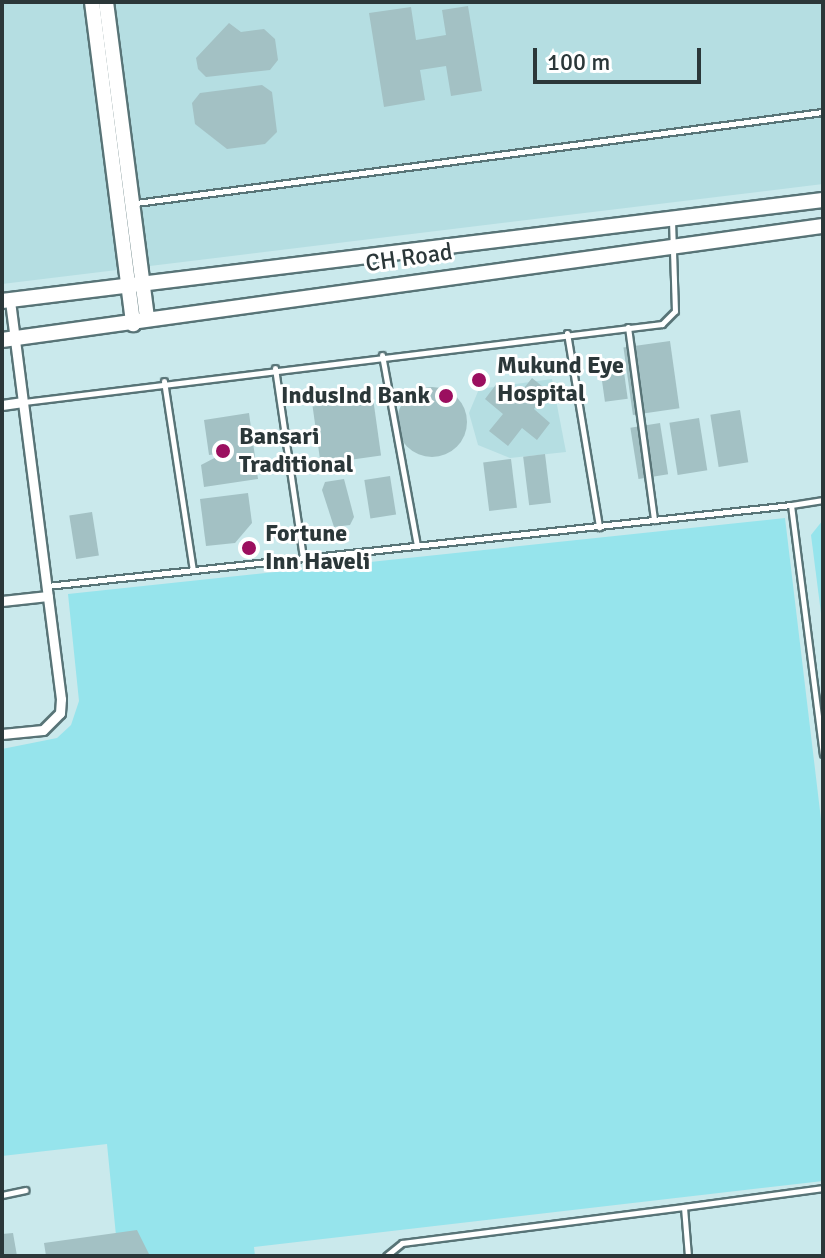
<!DOCTYPE html>
<style>
body{margin:0}
#map{position:relative;width:825px;height:1258px;overflow:hidden;background:#cae9ec;font-family:Signika,sans-serif}
div>[style]{position:absolute}
.built>*{inset:0;background:#b5dee2}
.green>*{inset:0;background:#96e4ec}
.building>*{inset:0;background:#a3c1c4;transform-origin:0 0}
.round{border-radius:50%}
.roads{filter:drop-shadow(2px 0 #587477) drop-shadow(-2px 0 #587477) drop-shadow(0 2px #587477) drop-shadow(0 -2px #587477)}
.lane>*{height:5px;margin:-2.5px;padding:0 2.5px;transform-origin:2.5px;border-radius:2.5px;background:#fff}
.street>*{height:9px;margin:-4.5px;padding:0 4.5px;transform-origin:4.5px;border-radius:4.5px;background:#fff}
.secondary>*{height:14px;margin:-7px;padding:0 7px;transform-origin:7px;border-radius:7px;background:#fff}
.dots>*{width:22px;height:22px;translate:-50% -50%;box-sizing:border-box;border:4px solid #fff;border-radius:50%}
span{translate:-50% -50%;white-space:nowrap;text-align:center;line-height:1.15;-webkit-text-stroke:6px #fff;paint-order:stroke}
.street-label{font-size:24px;color:#2b3739}
.poi-label{font-size:24px;color:#2b3739;font-weight:700}
.left{translate:0 -50%;text-align:left}
.right{translate:-100% -50%;text-align:right}
.frame{position:absolute;inset:0;border:4px solid #2b3739;pointer-events:none}
.scale{position:absolute;left:533px;top:48px;width:168px;height:36px;box-sizing:border-box;border:4px solid #2b3739;border-top:0;padding-left:10px;font-size:24px;line-height:28px;white-space:nowrap;color:#2b3739;-webkit-text-stroke:6px #fff;paint-order:stroke}
</style>
<div id="map">
<div class="built">
<div style="clip-path:polygon(2px 2px,823px 2px,823px 184px,2px 284px)"></div>
<div style="clip-path:polygon(552px 379px,566px 452px,510px 458px,478px 445px,469px 413px,479px 389px)"></div>
</div>
<div class="green">
<div style="clip-path:polygon(785px 518px,823px 836px,823px 1181px,254px 1247px,255px 1256px,118px 1256px,107px 1144px,2px 1156px,2px 749px,57px 738px,71px 725px,79px 701px,68px 594px)"></div>
<div style="clip-path:polygon(823px 520px,823px 629px,811px 535px)"></div>
</div>
<div class="building">
<div style="clip-path:polygon(468px 6px,482px 91px,451px 96px,446px 66px,420px 70px,425px 100px,384px 107px,369px 13px,411px 7px,416px 40px,446px 35px,442px 10px)"></div>
<div style="clip-path:polygon(229px 23px,241px 32px,264px 29px,275px 39px,278px 60px,270px 70px,206px 77px,198px 69px,196px 58px)"></div>
<div style="clip-path:polygon(262px 85px,272px 92px,277px 132px,265px 144px,227px 149px,195px 124px,192px 103px,200px 93px)"></div>
<div style="left:670px;top:341px;width:68px;height:47px;rotate:82deg"></div>
<div style="left:623px;top:365px;width:34px;height:23px;rotate:82deg"></div>
<div style="clip-path:polygon(532px 378px,548px 391px,534px 409px,550px 423px,537px 440px,522px 428px,508px 446px,489px 431px,503px 414px,485px 399px,498px 382px,517px 397px)"></div>
<div class="round" style="left:397px;top:387px;width:70px;height:70px"></div>
<div style="left:373px;top:398px;width:58px;height:61px;rotate:82deg"></div>
<div style="left:740px;top:410px;width:53px;height:30px;rotate:81deg"></div>
<div style="clip-path:polygon(249px 413px,258px 479px,204px 487px,201px 465px,224px 453px,209px 455px,204px 420px)"></div>
<div style="left:699px;top:418px;width:53px;height:30px;rotate:81deg"></div>
<div style="left:660px;top:423px;width:52px;height:30px;rotate:81deg"></div>
<div style="left:545px;top:454px;width:49px;height:22px;rotate:83deg"></div>
<div style="left:511px;top:459px;width:49px;height:28px;rotate:83deg"></div>
<div style="left:390px;top:476px;width:39px;height:26px;rotate:81deg"></div>
<div style="clip-path:polygon(344px 479px,354px 517px,350px 525px,334px 527px,322px 490px,325px 482px)"></div>
<div style="clip-path:polygon(248px 493px,252px 523px,235px 543px,206px 546px,200px 499px)"></div>
<div style="left:92px;top:512px;width:44px;height:23px;rotate:81deg"></div>
<div style="clip-path:polygon(137px 1230px,150px 1256px,46px 1256px,44px 1243px)"></div>
<div style="clip-path:polygon(13px 1233px,17px 1256px,2px 1256px,2px 1234px)"></div>
</div>
<div class="roads">
<div class="lane">
<div style="left:136px;top:203px;width:693px;rotate:-7.55deg"></div>
<div style="left:628px;top:327px;width:195px;rotate:82.3deg"></div>
<div style="left:567px;top:333px;width:197px;rotate:80.6deg"></div>
<div style="left:382px;top:355px;width:194px;rotate:79.6deg"></div>
<div style="left:275px;top:368px;width:192px;rotate:81.6deg"></div>
<div style="left:164px;top:381px;width:191px;rotate:81.3deg"></div>
<div style="left:24px;top:402px;width:643px;rotate:-6.97deg"></div>
<div style="left:662px;top:324px;width:18px;rotate:-45deg"></div>
<div style="left:675px;top:311px;width:92px;rotate:-91.9deg"></div>
<div style="left:823px;top:500px;width:32px;rotate:171deg"></div>
<div style="left:791px;top:505px;width:251px;rotate:82.7deg"></div>
<div style="left:47px;top:586px;width:748px;rotate:-6.21deg"></div>
<div style="left:2px;top:1195px;width:24px;rotate:-12deg"></div>
<div style="left:386px;top:1256px;width:21px;rotate:-39deg"></div>
<div style="left:402px;top:1243px;width:284px;rotate:-7.3deg"></div>
<div style="left:688px;top:1256px;width:49px;rotate:-94.7deg"></div>
<div style="left:684px;top:1207px;width:140px;rotate:-7.8deg"></div>
</div>
<div class="street">
<div style="left:2px;top:405px;width:21px;rotate:-8deg"></div>
<div style="left:2px;top:601px;width:46px;rotate:-6.2deg"></div>
<div style="left:2px;top:734px;width:41px;rotate:-5.6deg"></div>
<div style="left:43px;top:730px;width:24px;rotate:-45deg"></div>
<div style="left:60px;top:713px;width:14px;rotate:-86deg"></div>
<div style="left:61px;top:699px;width:402px;rotate:-97.3deg"></div>
</div>
<div class="secondary">
<div style="left:92px;top:2px;width:325px;rotate:82.7deg"></div>
<div style="left:106px;top:2px;width:319px;rotate:82.6deg"></div>
<div style="left:2px;top:301px;width:827px;rotate:-7.01deg"></div>
<div style="left:2px;top:340px;width:829px;rotate:-7.91deg"></div>
</div>
</div>
<div class="dots">
<div style="left:479px;top:380px;background:#9b0f5f"></div>
<div style="left:446px;top:396px;background:#9b0f5f"></div>
<div style="left:223px;top:451px;background:#9b0f5f"></div>
<div style="left:249px;top:548px;background:#9b0f5f"></div>
</div>
<div class="street-label">
<span style="left:409px;top:258px;rotate:-8deg">CH Road</span>
</div>
<div class="poi-label">
<span class="left" style="left:497px;top:380px">Mukund Eye<br>Hospital</span>
<span class="right" style="left:430px;top:396px">IndusInd Bank</span>
<span class="left" style="left:239px;top:451px">Bansari<br>Traditional</span>
<span class="left" style="left:265px;top:548px">Fortune<br>Inn Haveli</span>
</div>
<div class="frame"></div>
<div class="scale">100 m</div>
</div>
